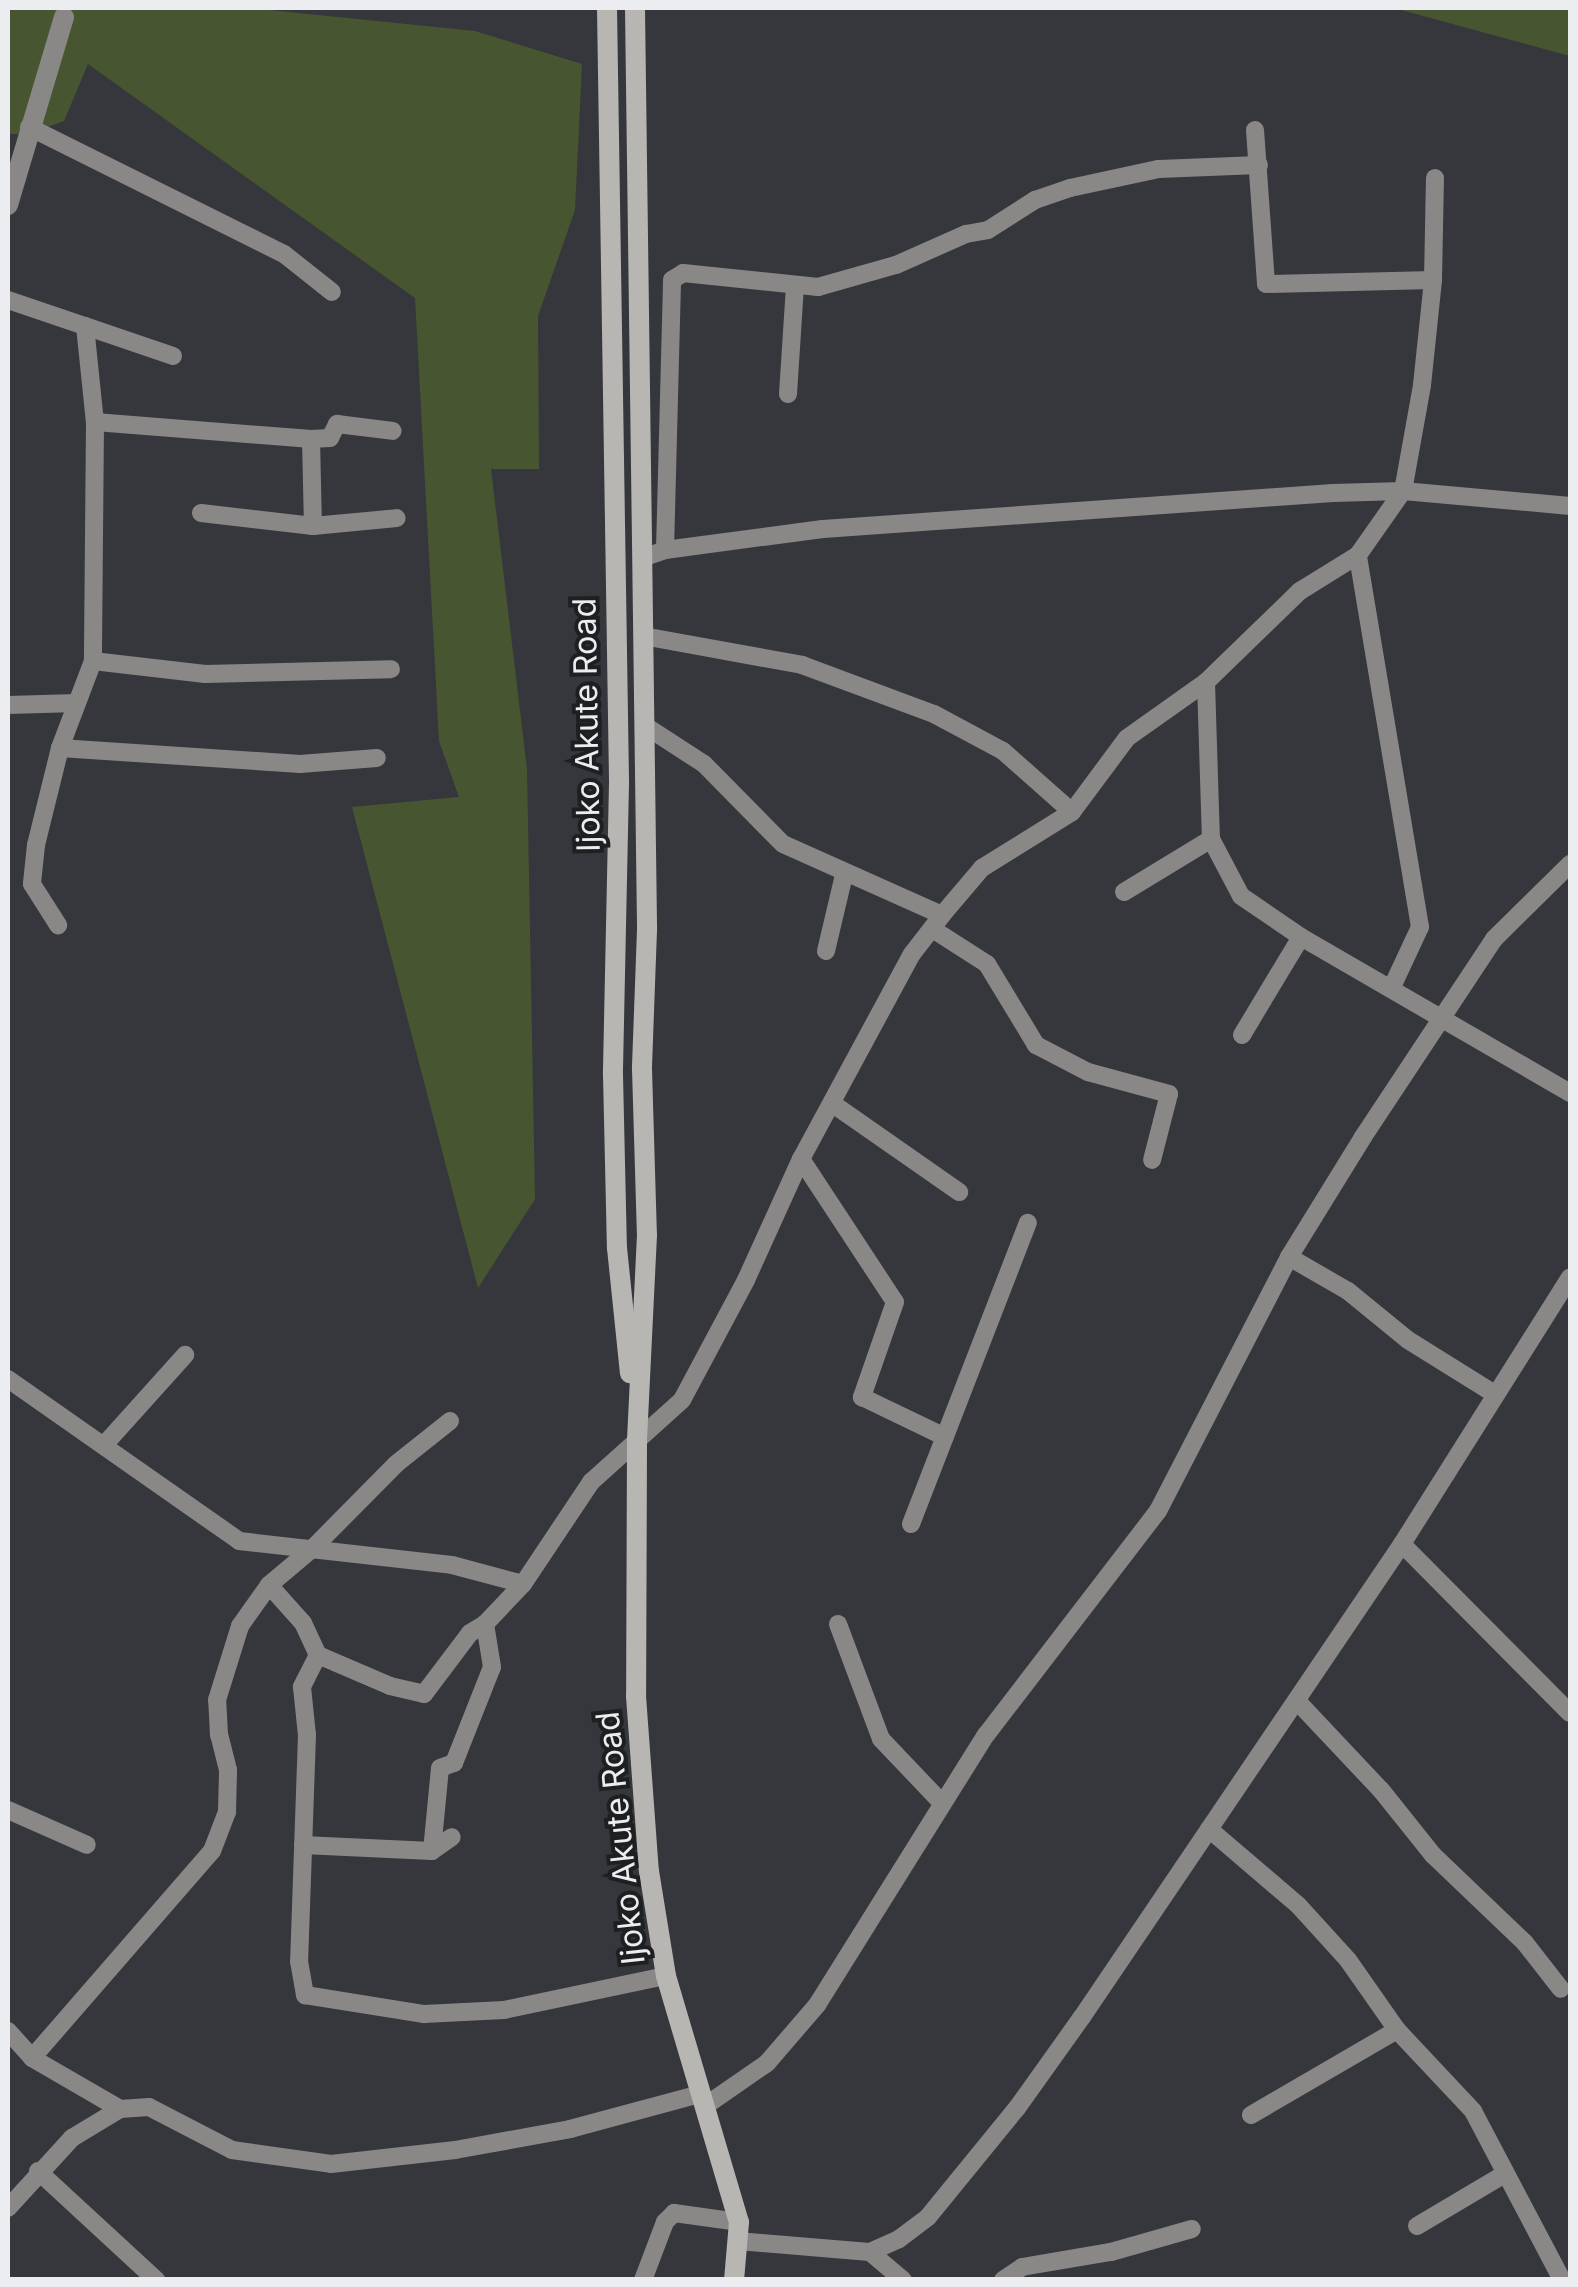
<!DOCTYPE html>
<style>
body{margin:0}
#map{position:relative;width:1578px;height:2287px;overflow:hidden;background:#36373c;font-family:Inter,sans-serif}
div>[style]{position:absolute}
.green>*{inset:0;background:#475631}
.minor>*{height:18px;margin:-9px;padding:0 9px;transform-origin:9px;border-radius:9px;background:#898886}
.tertiary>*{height:20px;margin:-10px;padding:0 10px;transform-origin:10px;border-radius:10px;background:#898886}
.secondary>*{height:20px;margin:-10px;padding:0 10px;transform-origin:10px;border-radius:10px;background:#b8b6b3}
span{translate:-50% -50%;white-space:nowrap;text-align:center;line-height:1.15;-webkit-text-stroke:8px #1e1f21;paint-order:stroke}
.street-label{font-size:32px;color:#ecedf0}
.frame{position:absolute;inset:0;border:10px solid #ecedf0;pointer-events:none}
</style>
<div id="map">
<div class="green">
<div style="clip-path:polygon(8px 8px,250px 8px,475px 31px,582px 64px,575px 210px,538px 316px,539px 469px,491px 469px,527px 769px,535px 1199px,478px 1288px,352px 807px,459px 797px,439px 741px,415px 298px,88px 64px,64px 121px,28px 134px,8px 134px)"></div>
<div style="clip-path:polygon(1394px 8px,1570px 8px,1570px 56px)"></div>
</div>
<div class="minor">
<div style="left:29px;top:127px;width:285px;rotate:26.5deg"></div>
<div style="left:284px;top:254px;width:61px;rotate:38.4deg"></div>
<div style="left:1255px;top:130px;width:154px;rotate:85.9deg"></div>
<div style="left:1266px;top:284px;width:167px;rotate:-1.4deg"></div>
<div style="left:8px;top:300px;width:81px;rotate:18.7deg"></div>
<div style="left:85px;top:326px;width:97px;rotate:84.1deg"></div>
<div style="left:95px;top:422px;width:239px;rotate:90.5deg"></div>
<div style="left:93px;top:661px;width:93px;rotate:110.8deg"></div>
<div style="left:60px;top:748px;width:100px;rotate:103.9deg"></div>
<div style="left:36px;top:845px;width:39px;rotate:96deg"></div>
<div style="left:32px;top:884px;width:49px;rotate:57.6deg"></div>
<div style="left:85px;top:326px;width:93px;rotate:18.8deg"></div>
<div style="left:788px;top:394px;width:108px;rotate:-86.3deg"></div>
<div style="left:95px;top:422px;width:217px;rotate:4.5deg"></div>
<div style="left:311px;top:439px;width:19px;rotate:-3deg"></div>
<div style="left:330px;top:438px;width:16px;rotate:-63deg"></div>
<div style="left:337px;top:424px;width:56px;rotate:7.1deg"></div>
<div style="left:311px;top:439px;width:87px;rotate:88.7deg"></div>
<div style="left:313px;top:526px;width:84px;rotate:-5.4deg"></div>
<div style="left:201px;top:513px;width:113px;rotate:6.6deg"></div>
<div style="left:665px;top:550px;width:270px;rotate:-88.5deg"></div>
<div style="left:672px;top:280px;width:13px;rotate:-32deg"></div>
<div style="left:683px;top:273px;width:136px;rotate:5.9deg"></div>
<div style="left:818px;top:287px;width:81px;rotate:-15.8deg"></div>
<div style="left:896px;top:265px;width:77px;rotate:-23.9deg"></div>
<div style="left:966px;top:234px;width:22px;rotate:-10deg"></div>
<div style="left:988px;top:230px;width:56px;rotate:-32.6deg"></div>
<div style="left:1035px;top:200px;width:37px;rotate:-19deg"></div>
<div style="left:1070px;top:188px;width:91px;rotate:-12.1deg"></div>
<div style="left:1159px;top:169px;width:100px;rotate:-2.3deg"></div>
<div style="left:642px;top:558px;width:24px;rotate:-19deg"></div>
<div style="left:665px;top:550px;width:159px;rotate:-7.6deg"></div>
<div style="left:823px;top:529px;width:511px;rotate:-4.04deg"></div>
<div style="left:1333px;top:493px;width:70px;rotate:-1.6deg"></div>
<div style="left:1403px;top:491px;width:168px;rotate:5.1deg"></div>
<div style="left:643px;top:636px;width:162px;rotate:10.3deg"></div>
<div style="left:802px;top:665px;width:141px;rotate:20.4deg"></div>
<div style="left:934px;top:714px;width:78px;rotate:28.2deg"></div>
<div style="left:1003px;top:751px;width:92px;rotate:41.5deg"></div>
<div style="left:93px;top:661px;width:113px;rotate:6.6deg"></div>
<div style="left:205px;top:674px;width:186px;rotate:-1.5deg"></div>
<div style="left:1206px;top:682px;width:157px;rotate:88.2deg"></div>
<div style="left:1211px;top:839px;width:64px;rotate:62.2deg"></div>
<div style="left:1241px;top:896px;width:73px;rotate:34.3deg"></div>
<div style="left:1301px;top:937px;width:311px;rotate:30.1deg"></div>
<div style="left:8px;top:705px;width:69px;rotate:-1.7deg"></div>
<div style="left:647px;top:727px;width:68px;rotate:33deg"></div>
<div style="left:704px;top:764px;width:112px;rotate:45.4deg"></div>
<div style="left:783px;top:844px;width:174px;rotate:24.1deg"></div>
<div style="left:60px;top:748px;width:241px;rotate:3.8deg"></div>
<div style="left:300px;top:764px;width:77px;rotate:-4.5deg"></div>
<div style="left:1124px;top:892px;width:102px;rotate:-31.3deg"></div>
<div style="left:934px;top:930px;width:63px;rotate:32.7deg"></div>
<div style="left:987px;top:964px;width:95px;rotate:58.8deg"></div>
<div style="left:1036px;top:1045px;width:59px;rotate:27.4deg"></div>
<div style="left:1088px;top:1072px;width:84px;rotate:15.2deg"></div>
<div style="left:1169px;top:1094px;width:68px;rotate:104.4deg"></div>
<div style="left:826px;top:951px;width:78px;rotate:-76.7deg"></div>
<div style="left:1392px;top:987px;width:66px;rotate:-65deg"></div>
<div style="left:1420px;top:927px;width:377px;rotate:-99.5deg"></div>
<div style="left:1358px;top:555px;width:78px;rotate:-54.9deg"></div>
<div style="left:1403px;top:491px;width:108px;rotate:-79.8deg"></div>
<div style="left:1422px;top:385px;width:106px;rotate:-84deg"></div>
<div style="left:1433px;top:280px;width:102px;rotate:-88.9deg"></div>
<div style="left:1242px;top:1035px;width:114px;rotate:-59deg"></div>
<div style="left:833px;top:1104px;width:154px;rotate:34.9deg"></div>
<div style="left:801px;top:1159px;width:171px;rotate:56.7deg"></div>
<div style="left:895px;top:1302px;width:101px;rotate:109.2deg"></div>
<div style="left:862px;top:1397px;width:92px;rotate:25.7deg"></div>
<div style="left:1289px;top:1257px;width:68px;rotate:30deg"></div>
<div style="left:1348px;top:1291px;width:77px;rotate:39.2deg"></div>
<div style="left:1408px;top:1340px;width:100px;rotate:31.9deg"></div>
<div style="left:8px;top:1379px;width:282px;rotate:35deg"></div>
<div style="left:239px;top:1541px;width:214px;rotate:6.4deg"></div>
<div style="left:452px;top:1565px;width:73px;rotate:15deg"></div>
<div style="left:523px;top:1584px;width:123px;rotate:-56.3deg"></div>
<div style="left:591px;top:1482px;width:122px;rotate:-42deg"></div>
<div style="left:682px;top:1400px;width:136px;rotate:-61.9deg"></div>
<div style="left:746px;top:1280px;width:133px;rotate:-65.6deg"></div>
<div style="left:801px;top:1159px;width:233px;rotate:-61.6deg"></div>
<div style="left:912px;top:954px;width:49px;rotate:-52.4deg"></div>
<div style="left:942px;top:915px;width:62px;rotate:-49.6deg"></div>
<div style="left:982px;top:868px;width:106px;rotate:-31.9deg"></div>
<div style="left:1072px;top:812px;width:92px;rotate:-53.4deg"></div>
<div style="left:1127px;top:738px;width:97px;rotate:-35.3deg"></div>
<div style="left:1206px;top:682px;width:131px;rotate:-44.1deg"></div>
<div style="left:1300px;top:591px;width:68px;rotate:-31.8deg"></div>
<div style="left:105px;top:1444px;width:120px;rotate:-48deg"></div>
<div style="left:911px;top:1524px;width:323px;rotate:-68.8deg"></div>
<div style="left:1402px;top:1544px;width:238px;rotate:45.2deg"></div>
<div style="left:269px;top:1585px;width:51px;rotate:48.2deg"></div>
<div style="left:303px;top:1623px;width:35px;rotate:65deg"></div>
<div style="left:318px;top:1655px;width:78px;rotate:23.3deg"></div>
<div style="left:390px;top:1686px;width:35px;rotate:13deg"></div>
<div style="left:424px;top:1694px;width:76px;rotate:-53deg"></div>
<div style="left:470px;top:1633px;width:17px;rotate:-31deg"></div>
<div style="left:485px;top:1624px;width:55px;rotate:-46.5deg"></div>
<div style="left:838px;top:1624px;width:123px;rotate:69.5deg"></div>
<div style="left:881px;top:1739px;width:88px;rotate:46.4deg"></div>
<div style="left:318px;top:1655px;width:36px;rotate:117deg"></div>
<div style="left:302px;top:1687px;width:48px;rotate:84.1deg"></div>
<div style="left:307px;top:1735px;width:226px;rotate:92deg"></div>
<div style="left:299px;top:1961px;width:35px;rotate:80deg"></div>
<div style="left:305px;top:1995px;width:121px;rotate:9.1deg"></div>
<div style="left:424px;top:2014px;width:80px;rotate:-2.9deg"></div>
<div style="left:504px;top:2010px;width:166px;rotate:-11.9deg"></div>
<div style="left:1297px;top:1701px;width:122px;rotate:46.7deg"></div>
<div style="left:1381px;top:1790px;width:83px;rotate:51.3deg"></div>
<div style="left:1433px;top:1855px;width:127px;rotate:43.7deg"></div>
<div style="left:1525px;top:1943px;width:58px;rotate:52deg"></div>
<div style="left:8px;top:1810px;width:86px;rotate:23.9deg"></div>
<div style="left:1209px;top:1829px;width:117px;rotate:40.5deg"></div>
<div style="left:1298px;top:1905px;width:74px;rotate:47.7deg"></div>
<div style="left:1348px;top:1960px;width:85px;rotate:55deg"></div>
<div style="left:1397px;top:2030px;width:111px;rotate:46.8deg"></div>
<div style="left:1473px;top:2111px;width:191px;rotate:62.2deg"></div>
<div style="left:303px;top:1845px;width:129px;rotate:2.7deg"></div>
<div style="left:432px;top:1851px;width:24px;rotate:-35deg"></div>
<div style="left:432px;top:1851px;width:83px;rotate:-84.5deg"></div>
<div style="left:440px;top:1768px;width:15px;rotate:-20deg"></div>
<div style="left:454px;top:1763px;width:103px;rotate:-68.4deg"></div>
<div style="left:492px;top:1667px;width:44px;rotate:-99.2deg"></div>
<div style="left:8px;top:2031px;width:36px;rotate:48deg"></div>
<div style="left:32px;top:2058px;width:102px;rotate:30.1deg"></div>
<div style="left:32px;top:2058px;width:274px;rotate:-49deg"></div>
<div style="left:212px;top:1851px;width:42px;rotate:-69deg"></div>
<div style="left:227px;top:1812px;width:42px;rotate:-88.6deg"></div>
<div style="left:228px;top:1770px;width:36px;rotate:-104deg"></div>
<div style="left:219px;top:1735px;width:35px;rotate:-93deg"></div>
<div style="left:217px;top:1700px;width:77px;rotate:-72.7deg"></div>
<div style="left:240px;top:1626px;width:50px;rotate:-54.7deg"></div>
<div style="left:269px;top:1585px;width:57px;rotate:-40.1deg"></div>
<div style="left:313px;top:1548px;width:118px;rotate:-45.3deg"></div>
<div style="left:396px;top:1464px;width:69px;rotate:-38.5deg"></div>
<div style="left:705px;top:2106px;width:75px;rotate:-34.7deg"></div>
<div style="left:767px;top:2063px;width:77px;rotate:-49.2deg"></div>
<div style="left:817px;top:2005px;width:319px;rotate:-58deg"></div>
<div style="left:986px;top:1735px;width:282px;rotate:-52.5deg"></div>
<div style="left:1158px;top:1511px;width:286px;rotate:-62.7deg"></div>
<div style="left:1289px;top:1257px;width:141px;rotate:-58.3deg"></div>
<div style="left:1363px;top:1137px;width:237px;rotate:-56.5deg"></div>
<div style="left:1494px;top:939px;width:107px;rotate:-44.6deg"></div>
<div style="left:1251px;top:2115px;width:169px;rotate:-30.2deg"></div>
<div style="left:38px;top:2171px;width:161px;rotate:42.7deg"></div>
<div style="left:8px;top:2208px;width:95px;rotate:-47.6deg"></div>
<div style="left:72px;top:2138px;width:56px;rotate:-31.1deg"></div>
<div style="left:120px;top:2109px;width:29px;rotate:-4deg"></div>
<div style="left:149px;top:2107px;width:93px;rotate:27.4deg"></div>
<div style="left:232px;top:2150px;width:100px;rotate:8deg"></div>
<div style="left:331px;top:2164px;width:125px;rotate:-6.4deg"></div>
<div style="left:455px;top:2150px;width:117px;rotate:-10.3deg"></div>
<div style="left:570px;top:2129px;width:135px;rotate:-15.1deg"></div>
<div style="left:1417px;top:2226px;width:100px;rotate:-30.7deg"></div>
<div style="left:738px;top:2241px;width:132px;rotate:4.8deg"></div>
<div style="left:870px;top:2252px;width:32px;rotate:-24deg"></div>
<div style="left:899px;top:2239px;width:36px;rotate:-37deg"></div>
<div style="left:928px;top:2217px;width:141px;rotate:-50.8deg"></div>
<div style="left:1017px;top:2108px;width:112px;rotate:-54.5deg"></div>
<div style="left:1082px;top:2017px;width:571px;rotate:-55.92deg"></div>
<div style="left:1402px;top:1544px;width:315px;rotate:-57.8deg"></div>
<div style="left:870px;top:2252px;width:43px;rotate:40.3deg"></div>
<div style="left:643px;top:2280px;width:62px;rotate:-69.2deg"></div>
<div style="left:665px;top:2222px;width:13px;rotate:-45deg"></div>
<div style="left:674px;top:2213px;width:66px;rotate:7.9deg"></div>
<div style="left:1003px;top:2280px;width:23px;rotate:-34deg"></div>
<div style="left:1022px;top:2267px;width:90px;rotate:-9.6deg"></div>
<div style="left:1111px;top:2252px;width:84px;rotate:-15.9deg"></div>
</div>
<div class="tertiary">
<div style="left:8px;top:205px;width:196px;rotate:-73.4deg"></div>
</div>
<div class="secondary">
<div style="left:607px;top:8px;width:775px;rotate:89.11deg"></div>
<div style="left:619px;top:783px;width:292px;rotate:91.2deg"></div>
<div style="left:613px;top:1075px;width:173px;rotate:88.7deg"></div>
<div style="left:617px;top:1248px;width:126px;rotate:84.1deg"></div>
<div style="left:635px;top:8px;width:922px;rotate:89.25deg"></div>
<div style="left:647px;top:930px;width:139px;rotate:92.1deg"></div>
<div style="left:642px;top:1069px;width:166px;rotate:88.3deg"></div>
<div style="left:647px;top:1235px;width:205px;rotate:92.8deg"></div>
<div style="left:637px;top:1440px;width:256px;rotate:90.2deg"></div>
<div style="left:636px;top:1696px;width:175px;rotate:85.8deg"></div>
<div style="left:649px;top:1871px;width:106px;rotate:80.8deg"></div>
<div style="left:666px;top:1976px;width:257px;rotate:73.5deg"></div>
<div style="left:739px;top:2222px;width:58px;rotate:94.9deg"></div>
</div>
<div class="street-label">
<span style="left:587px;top:725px;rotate:-91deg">Ijoko Akute Road</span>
<span style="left:621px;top:1838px;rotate:-96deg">Ijoko Akute Road</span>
</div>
<div class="frame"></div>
</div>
